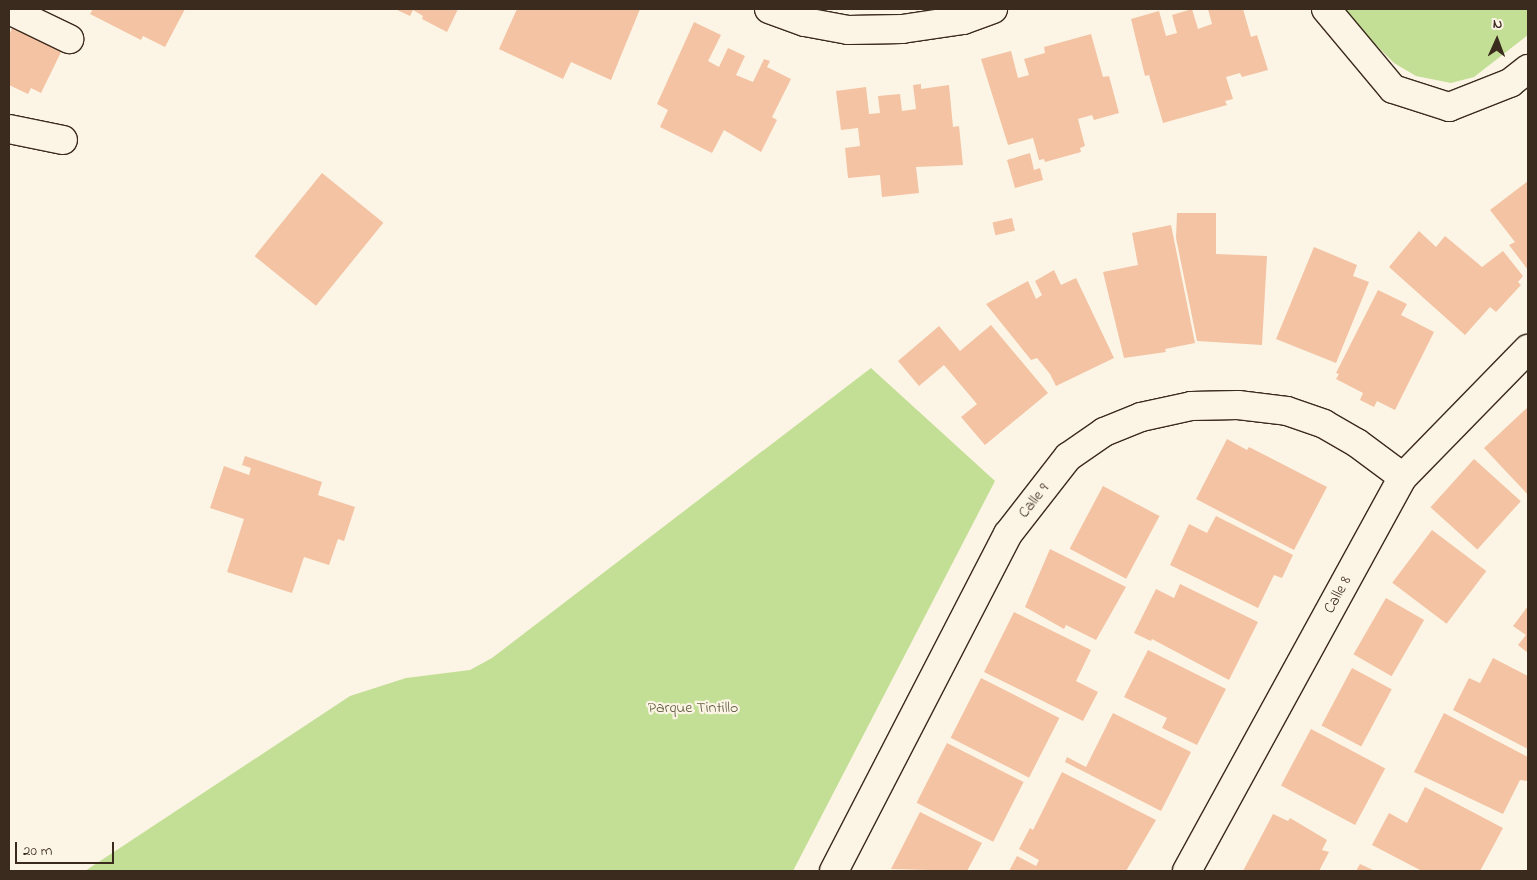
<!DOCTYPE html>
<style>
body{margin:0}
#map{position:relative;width:1537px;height:880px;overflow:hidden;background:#fcf5e5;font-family:"Indie Flower",sans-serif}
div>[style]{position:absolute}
.green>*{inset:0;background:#c3de95}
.building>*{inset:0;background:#f3c3a3;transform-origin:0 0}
.roads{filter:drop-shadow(1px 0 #3b2a1e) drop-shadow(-1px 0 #3b2a1e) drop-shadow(0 1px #3b2a1e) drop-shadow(0 -1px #3b2a1e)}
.minor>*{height:28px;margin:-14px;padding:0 14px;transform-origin:14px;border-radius:14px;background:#fcf5e5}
span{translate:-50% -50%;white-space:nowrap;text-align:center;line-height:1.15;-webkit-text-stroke:4.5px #fcf5e5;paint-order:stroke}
.street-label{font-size:16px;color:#3b2a1e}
.park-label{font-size:16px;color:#5d573c}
.frame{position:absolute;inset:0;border:10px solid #3b2a1e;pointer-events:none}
.north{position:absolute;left:1472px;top:15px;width:50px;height:50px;-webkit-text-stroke:4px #fcf5e5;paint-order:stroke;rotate:2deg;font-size:14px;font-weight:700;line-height:20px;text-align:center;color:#3b2a1e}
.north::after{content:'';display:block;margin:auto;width:18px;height:22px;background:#3b2a1e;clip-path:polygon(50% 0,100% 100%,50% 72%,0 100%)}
.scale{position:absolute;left:15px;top:842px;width:99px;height:22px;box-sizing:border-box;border:2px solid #3b2a1e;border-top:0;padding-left:6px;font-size:15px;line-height:18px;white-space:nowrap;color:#3b2a1e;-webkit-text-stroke:4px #fcf5e5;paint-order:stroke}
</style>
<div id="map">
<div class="green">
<div style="clip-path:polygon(1340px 9px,1528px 9px,1528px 35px,1474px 77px,1451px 83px,1416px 76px,1394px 63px)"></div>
<div style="clip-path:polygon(871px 368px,995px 481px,793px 871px,85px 871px,350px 696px,406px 678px,470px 670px,492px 658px)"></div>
</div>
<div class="building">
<div style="clip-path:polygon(93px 9px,185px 9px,165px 47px,143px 36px,141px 40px,90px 14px)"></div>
<div style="clip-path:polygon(395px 9px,458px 9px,447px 32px,422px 19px,423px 16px,413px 10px,410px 16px)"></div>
<div style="clip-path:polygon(517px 9px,640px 9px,611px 80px,571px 62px,563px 79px,499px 49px)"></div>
<div style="clip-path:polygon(1192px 9px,1198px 29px,1212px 24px,1208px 9px,1243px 9px,1251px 37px,1257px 35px,1268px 70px,1242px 77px,1240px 73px,1226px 77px,1233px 99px,1225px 101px,1227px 105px,1163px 123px,1149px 75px,1145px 76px,1131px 19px,1159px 11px,1166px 36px,1177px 33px,1172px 15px)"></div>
<div style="clip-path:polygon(694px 22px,721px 35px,708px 61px,719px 67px,728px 48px,745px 56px,736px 75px,753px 82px,764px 59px,770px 61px,767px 67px,791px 79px,772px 117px,777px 120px,761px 152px,724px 130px,712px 153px,660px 127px,668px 110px,657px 104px)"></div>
<div style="clip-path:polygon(13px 26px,64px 46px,41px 93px,31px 88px,28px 94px,9px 85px,9px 35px)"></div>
<div style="clip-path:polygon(1091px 34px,1103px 77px,1109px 76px,1119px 113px,1094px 120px,1092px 115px,1078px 119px,1085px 146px,1080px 148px,1081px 152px,1045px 162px,1044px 159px,1039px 160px,1033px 138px,1008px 145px,981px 59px,1011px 51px,1018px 78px,1029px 75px,1024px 59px,1045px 53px,1044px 47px)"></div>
<div style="clip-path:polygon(921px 84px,921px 89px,949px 85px,953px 127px,959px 126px,963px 165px,916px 167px,919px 193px,882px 197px,880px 175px,848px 178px,845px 148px,860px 146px,858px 128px,841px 130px,836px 91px,866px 87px,869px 114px,880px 113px,878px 96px,900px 94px,902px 111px,916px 109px,913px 85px)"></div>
<div style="clip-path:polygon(1030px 153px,1034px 170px,1040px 168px,1043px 180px,1015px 188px,1007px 160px)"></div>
<div style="left:322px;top:173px;width:79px;height:107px;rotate:39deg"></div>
<div style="clip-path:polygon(1528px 181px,1528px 270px,1509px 245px,1515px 242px,1490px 210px)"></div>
<div style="clip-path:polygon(1177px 213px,1216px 213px,1216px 254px,1267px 256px,1262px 345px,1197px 341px,1176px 238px)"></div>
<div style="left:1012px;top:218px;width:13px;height:20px;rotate:77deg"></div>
<div style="clip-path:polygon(1171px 225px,1195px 343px,1165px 349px,1166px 352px,1124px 358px,1103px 272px,1138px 265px,1132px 233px)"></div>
<div style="clip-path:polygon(1419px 231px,1436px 247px,1445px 236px,1482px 267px,1503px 251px,1523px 276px,1518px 282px,1521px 285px,1496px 312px,1490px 307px,1465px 335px,1389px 267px)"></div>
<div style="clip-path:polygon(1314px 247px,1357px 265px,1353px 276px,1369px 282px,1336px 363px,1276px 339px)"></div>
<div style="clip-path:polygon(1054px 270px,1061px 285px,1076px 278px,1114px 358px,1056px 386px,1050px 374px,1037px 358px,1031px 360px,986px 304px,1028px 281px,1036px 299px,1042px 295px,1035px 281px)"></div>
<div style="clip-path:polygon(1378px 290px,1407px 304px,1401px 315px,1434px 332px,1395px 410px,1377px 401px,1374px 407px,1360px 400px,1363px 393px,1336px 379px,1339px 374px,1336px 373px)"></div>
<div style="clip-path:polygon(991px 325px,1048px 393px,985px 445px,961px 417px,977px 404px,944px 365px,919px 386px,898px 361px,939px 326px,960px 351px)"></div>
<div style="clip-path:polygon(1528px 407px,1528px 495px,1484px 448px)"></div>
<div style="clip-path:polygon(1227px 439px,1247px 450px,1249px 447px,1327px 487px,1294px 550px,1196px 499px)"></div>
<div style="clip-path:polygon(245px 456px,322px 482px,318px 495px,355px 507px,344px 541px,338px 539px,329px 565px,304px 557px,292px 593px,227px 572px,244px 519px,210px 508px,224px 466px,249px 475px,251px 468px,242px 465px)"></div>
<div style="left:1474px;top:459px;width:63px;height:65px;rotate:42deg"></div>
<div style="left:1103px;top:486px;width:64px;height:71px;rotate:28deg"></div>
<div style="clip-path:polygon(1216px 516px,1293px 555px,1282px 578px,1274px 575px,1258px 608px,1170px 565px,1189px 524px,1207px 533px)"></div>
<div style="left:1432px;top:530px;width:68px;height:66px;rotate:37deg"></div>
<div style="clip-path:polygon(1050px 549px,1126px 587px,1096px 640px,1066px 625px,1064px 629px,1025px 607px)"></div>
<div style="clip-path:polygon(1180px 584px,1258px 622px,1229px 680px,1152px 639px,1151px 641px,1134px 633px,1156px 589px,1174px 598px)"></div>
<div style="left:1386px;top:598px;width:44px;height:65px;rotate:30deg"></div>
<div style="clip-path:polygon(1528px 606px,1528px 653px,1518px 645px,1526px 635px,1513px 626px)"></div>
<div style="clip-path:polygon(1014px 612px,1091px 650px,1076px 681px,1098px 692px,1083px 721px,984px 672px)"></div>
<div style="clip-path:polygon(1148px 650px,1226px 689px,1197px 745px,1162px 728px,1167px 718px,1124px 697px)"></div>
<div style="clip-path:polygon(1493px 658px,1528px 676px,1528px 749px,1453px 710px,1469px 678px,1480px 683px)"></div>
<div style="left:1352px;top:668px;width:45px;height:65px;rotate:28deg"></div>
<div style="left:981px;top:678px;width:88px;height:67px;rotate:27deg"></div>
<div style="clip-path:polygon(1113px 713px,1191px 752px,1161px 811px,1065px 762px,1067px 757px,1086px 767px)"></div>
<div style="clip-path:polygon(1444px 713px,1528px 757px,1528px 781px,1520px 780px,1503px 814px,1414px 772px)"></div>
<div style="left:1311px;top:729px;width:84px;height:64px;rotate:28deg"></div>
<div style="left:947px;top:743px;width:86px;height:67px;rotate:27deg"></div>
<div style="clip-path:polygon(1062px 772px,1156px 820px,1126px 871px,1009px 871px,1017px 856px,1036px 866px,1039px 860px,1019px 849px,1030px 828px,1033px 830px)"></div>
<div style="clip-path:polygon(1425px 787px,1503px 828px,1480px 871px,1422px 871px,1372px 845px,1389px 813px,1407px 823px)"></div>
<div style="clip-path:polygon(920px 812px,982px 843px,967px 871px,891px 869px)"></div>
<div style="clip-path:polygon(1273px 814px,1288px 821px,1290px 818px,1327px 840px,1322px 850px,1329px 852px,1319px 871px,1243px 871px)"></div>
<div style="clip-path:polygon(1360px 864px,1375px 871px,1356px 871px)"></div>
</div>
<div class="roads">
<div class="minor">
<div style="left:769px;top:9px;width:38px;rotate:20deg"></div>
<div style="left:805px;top:22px;width:44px;rotate:10.5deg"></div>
<div style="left:848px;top:30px;width:54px;rotate:-1.1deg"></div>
<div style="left:902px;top:29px;width:62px;rotate:-8.4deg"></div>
<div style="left:963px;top:20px;width:32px;rotate:-20deg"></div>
<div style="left:1326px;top:9px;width:104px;rotate:50.1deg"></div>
<div style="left:1393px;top:89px;width:59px;rotate:17.8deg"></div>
<div style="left:1449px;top:107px;width:66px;rotate:-21.5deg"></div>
<div style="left:1510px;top:83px;width:23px;rotate:-38deg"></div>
<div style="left:9px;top:10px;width:67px;rotate:25.8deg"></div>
<div style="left:9px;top:129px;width:55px;rotate:11.5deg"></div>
<div style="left:834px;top:871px;width:379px;rotate:-62.7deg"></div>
<div style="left:1008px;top:534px;width:98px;rotate:-52.1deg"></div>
<div style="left:1068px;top:457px;width:44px;rotate:-34.8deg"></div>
<div style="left:1104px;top:432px;width:40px;rotate:-22deg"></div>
<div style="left:1141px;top:417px;width:51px;rotate:-12.4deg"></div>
<div style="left:1191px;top:406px;width:47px;rotate:-1.2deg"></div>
<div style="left:1238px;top:405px;width:49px;rotate:7deg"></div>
<div style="left:1287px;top:411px;width:39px;rotate:19deg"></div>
<div style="left:1324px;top:424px;width:38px;rotate:30deg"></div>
<div style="left:1357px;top:443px;width:57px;rotate:36.5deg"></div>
<div style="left:1187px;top:871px;width:449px;rotate:-61.3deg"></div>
<div style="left:1403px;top:477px;width:179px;rotate:-45.7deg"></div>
</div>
</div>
<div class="street-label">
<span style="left:1034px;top:501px;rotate:-52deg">Calle 9</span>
<span style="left:1338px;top:595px;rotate:-61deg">Calle 8</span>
</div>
<div class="park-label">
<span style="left:693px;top:708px">Parque Tintillo</span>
</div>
<div class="frame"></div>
<div class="north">N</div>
<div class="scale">20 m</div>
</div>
